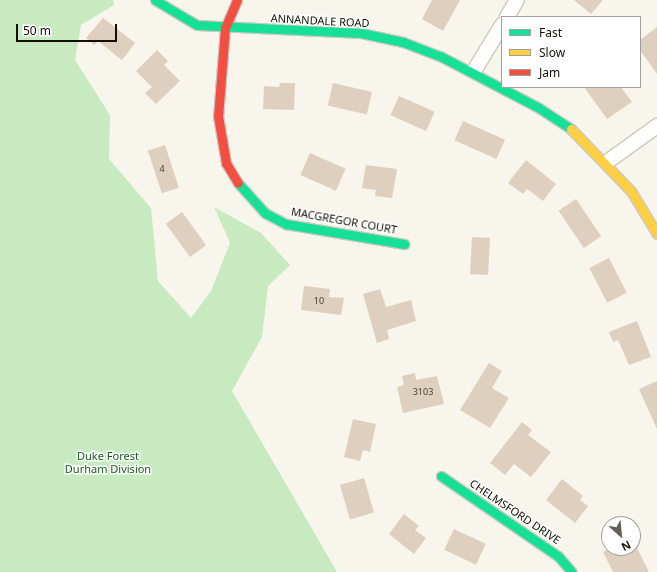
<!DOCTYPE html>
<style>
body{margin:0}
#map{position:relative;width:657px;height:572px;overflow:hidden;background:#f8f5ec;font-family:"Noto Sans",sans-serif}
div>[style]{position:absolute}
.green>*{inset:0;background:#c8eac1}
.building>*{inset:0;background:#dfcfbe;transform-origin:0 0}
.roads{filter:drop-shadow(1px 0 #cdc9c0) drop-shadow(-1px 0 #cdc9c0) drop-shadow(0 1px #cdc9c0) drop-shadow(0 -1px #cdc9c0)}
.street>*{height:14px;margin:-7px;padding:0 7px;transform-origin:7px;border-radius:7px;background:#fefefc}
.fast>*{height:9px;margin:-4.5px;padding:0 4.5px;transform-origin:4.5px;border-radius:4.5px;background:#16e098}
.slow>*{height:9px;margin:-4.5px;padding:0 4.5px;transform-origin:4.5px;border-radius:4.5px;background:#ffcf43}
.jam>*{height:9px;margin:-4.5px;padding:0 4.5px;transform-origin:4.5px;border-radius:4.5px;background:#f24e42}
span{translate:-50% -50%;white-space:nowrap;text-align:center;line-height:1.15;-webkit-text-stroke:3px #fff;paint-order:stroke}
.number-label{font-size:9px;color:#463f34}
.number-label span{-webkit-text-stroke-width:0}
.street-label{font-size:11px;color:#130f06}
.park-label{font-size:11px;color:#145e18}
.legend{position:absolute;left:501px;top:16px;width:140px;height:72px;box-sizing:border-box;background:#fff;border:1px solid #a19f9b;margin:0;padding:5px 7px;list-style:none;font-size:12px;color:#130f06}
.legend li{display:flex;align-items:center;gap:8px;height:20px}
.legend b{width:20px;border:1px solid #a19f9b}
.north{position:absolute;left:601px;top:516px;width:40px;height:40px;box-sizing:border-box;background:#fff;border:1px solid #a19f9b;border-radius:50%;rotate:153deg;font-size:11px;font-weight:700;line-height:16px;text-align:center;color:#130f06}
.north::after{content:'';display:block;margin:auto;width:14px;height:18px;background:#636056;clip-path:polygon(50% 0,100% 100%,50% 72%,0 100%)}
.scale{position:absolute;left:16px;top:24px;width:101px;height:18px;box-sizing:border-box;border:2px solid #130f06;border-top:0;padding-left:5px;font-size:12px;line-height:14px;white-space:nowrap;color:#130f06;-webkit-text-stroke:3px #fff;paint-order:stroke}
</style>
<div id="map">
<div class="green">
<div style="clip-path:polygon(0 0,113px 0,114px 5px,81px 25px,75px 60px,110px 115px,109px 159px,151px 208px,158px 281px,191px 318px,211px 291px,230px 243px,214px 207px,261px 233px,290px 265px,268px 286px,262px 337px,232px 391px,337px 572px,0 572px)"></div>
</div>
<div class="building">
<div style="clip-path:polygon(432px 0,460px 0,443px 31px,422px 19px)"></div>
<div style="clip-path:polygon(574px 0,603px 0,591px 14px)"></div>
<div style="clip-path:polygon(103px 18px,135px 43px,122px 60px,98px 41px,94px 45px,86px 38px)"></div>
<div style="clip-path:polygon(657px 27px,657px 74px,640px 50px,640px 40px)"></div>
<div style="clip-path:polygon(157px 50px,168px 61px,164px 65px,180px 81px,156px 104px,145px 93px,152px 87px,136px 71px)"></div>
<div style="clip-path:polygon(280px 83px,295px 83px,294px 110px,263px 109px,264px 86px,279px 87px)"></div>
<div style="left:333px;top:83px;width:40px;height:23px;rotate:13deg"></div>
<div style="clip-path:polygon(584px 87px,621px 87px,632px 102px,607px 119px)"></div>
<div style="left:399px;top:96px;width:39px;height:21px;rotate:24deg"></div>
<div style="left:463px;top:121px;width:46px;height:21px;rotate:24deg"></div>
<div style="left:165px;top:145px;width:45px;height:18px;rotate:72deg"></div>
<div style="left:310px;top:153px;width:39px;height:24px;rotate:24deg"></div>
<div style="clip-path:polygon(526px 160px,556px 184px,543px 201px,527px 189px,523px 194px,508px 183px)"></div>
<div style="clip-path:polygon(366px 165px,397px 169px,392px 198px,375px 196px,376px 190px,362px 188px)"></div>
<div style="left:576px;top:199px;width:45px;height:21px;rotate:56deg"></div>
<div style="left:182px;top:212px;width:41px;height:20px;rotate:54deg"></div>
<div style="left:472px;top:237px;width:18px;height:37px;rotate:3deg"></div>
<div style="left:609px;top:258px;width:39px;height:22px;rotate:63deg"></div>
<div style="clip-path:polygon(304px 286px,330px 289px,329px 297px,344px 298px,341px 315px,301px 310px)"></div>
<div style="clip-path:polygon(380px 289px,386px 307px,411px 300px,416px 321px,387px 330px,389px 339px,377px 343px,363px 294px)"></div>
<div style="clip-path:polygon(637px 321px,651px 357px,629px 365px,618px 340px,613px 342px,609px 332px)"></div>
<div style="clip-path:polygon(489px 363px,502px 371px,492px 388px,509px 398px,490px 428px,460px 410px)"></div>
<div style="clip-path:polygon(415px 373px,416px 380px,437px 376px,444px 404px,403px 413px,397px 387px,404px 385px,402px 376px)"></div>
<div style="clip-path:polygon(657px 381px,657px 429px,639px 389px)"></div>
<div style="clip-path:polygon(353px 419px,376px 424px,370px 452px,363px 450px,360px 461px,344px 457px)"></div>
<div style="clip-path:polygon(522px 422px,532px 430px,528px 435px,551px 452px,531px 477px,514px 464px,505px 475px,490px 463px)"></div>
<div style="left:364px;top:478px;width:36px;height:25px;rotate:74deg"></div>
<div style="clip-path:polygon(562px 479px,583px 496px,580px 500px,588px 506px,575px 523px,546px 500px)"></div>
<div style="clip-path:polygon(404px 514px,419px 526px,415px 530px,426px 538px,414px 554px,389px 534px)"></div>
<div style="left:454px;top:529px;width:35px;height:23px;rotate:25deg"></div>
<div style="clip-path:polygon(610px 548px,637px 548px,649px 572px,613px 572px,603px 552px)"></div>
</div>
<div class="roads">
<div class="street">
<div style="left:507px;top:17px;width:20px;rotate:-60deg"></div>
<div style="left:474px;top:71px;width:54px;rotate:-58.7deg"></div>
<div style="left:607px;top:162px;width:62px;rotate:-35.8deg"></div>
</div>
<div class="fast">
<div style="left:155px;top:0;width:49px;rotate:30.8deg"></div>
<div style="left:197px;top:25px;width:164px;rotate:2.8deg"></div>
<div style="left:361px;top:33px;width:43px;rotate:12.1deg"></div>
<div style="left:403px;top:42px;width:40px;rotate:21deg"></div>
<div style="left:440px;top:56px;width:112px;rotate:27.7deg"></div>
<div style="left:539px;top:108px;width:38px;rotate:33deg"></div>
<div style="left:238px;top:183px;width:40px;rotate:48deg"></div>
<div style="left:265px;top:213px;width:24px;rotate:28deg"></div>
<div style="left:286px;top:224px;width:120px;rotate:9.6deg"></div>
<div style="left:441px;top:476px;width:142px;rotate:34.4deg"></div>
<div style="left:558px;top:556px;width:21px;rotate:49deg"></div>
</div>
<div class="slow">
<div style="left:571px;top:129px;width:86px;rotate:45.9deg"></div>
<div style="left:631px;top:191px;width:50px;rotate:58.8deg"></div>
</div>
<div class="jam">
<div style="left:237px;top:0;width:30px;rotate:113deg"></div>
<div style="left:225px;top:28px;width:88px;rotate:94.5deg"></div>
<div style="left:218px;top:116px;width:48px;rotate:80.3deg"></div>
<div style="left:226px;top:163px;width:23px;rotate:59deg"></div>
</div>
</div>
<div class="number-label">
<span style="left:162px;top:169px">4</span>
<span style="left:319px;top:301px">10</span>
<span style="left:423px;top:392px">3103</span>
</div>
<div class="street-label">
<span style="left:320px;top:21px;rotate:3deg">ANNANDALE ROAD</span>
<span style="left:344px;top:221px;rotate:10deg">MACGREGOR COURT</span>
<span style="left:515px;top:512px;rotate:34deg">CHELMSFORD DRIVE</span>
</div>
<div class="park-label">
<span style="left:108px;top:463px">Duke Forest<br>Durham Division</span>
</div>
<ul class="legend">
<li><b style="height:5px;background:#16e098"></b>Fast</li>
<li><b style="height:5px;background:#ffcf43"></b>Slow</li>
<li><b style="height:5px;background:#f24e42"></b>Jam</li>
</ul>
<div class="north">N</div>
<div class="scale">50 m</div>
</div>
